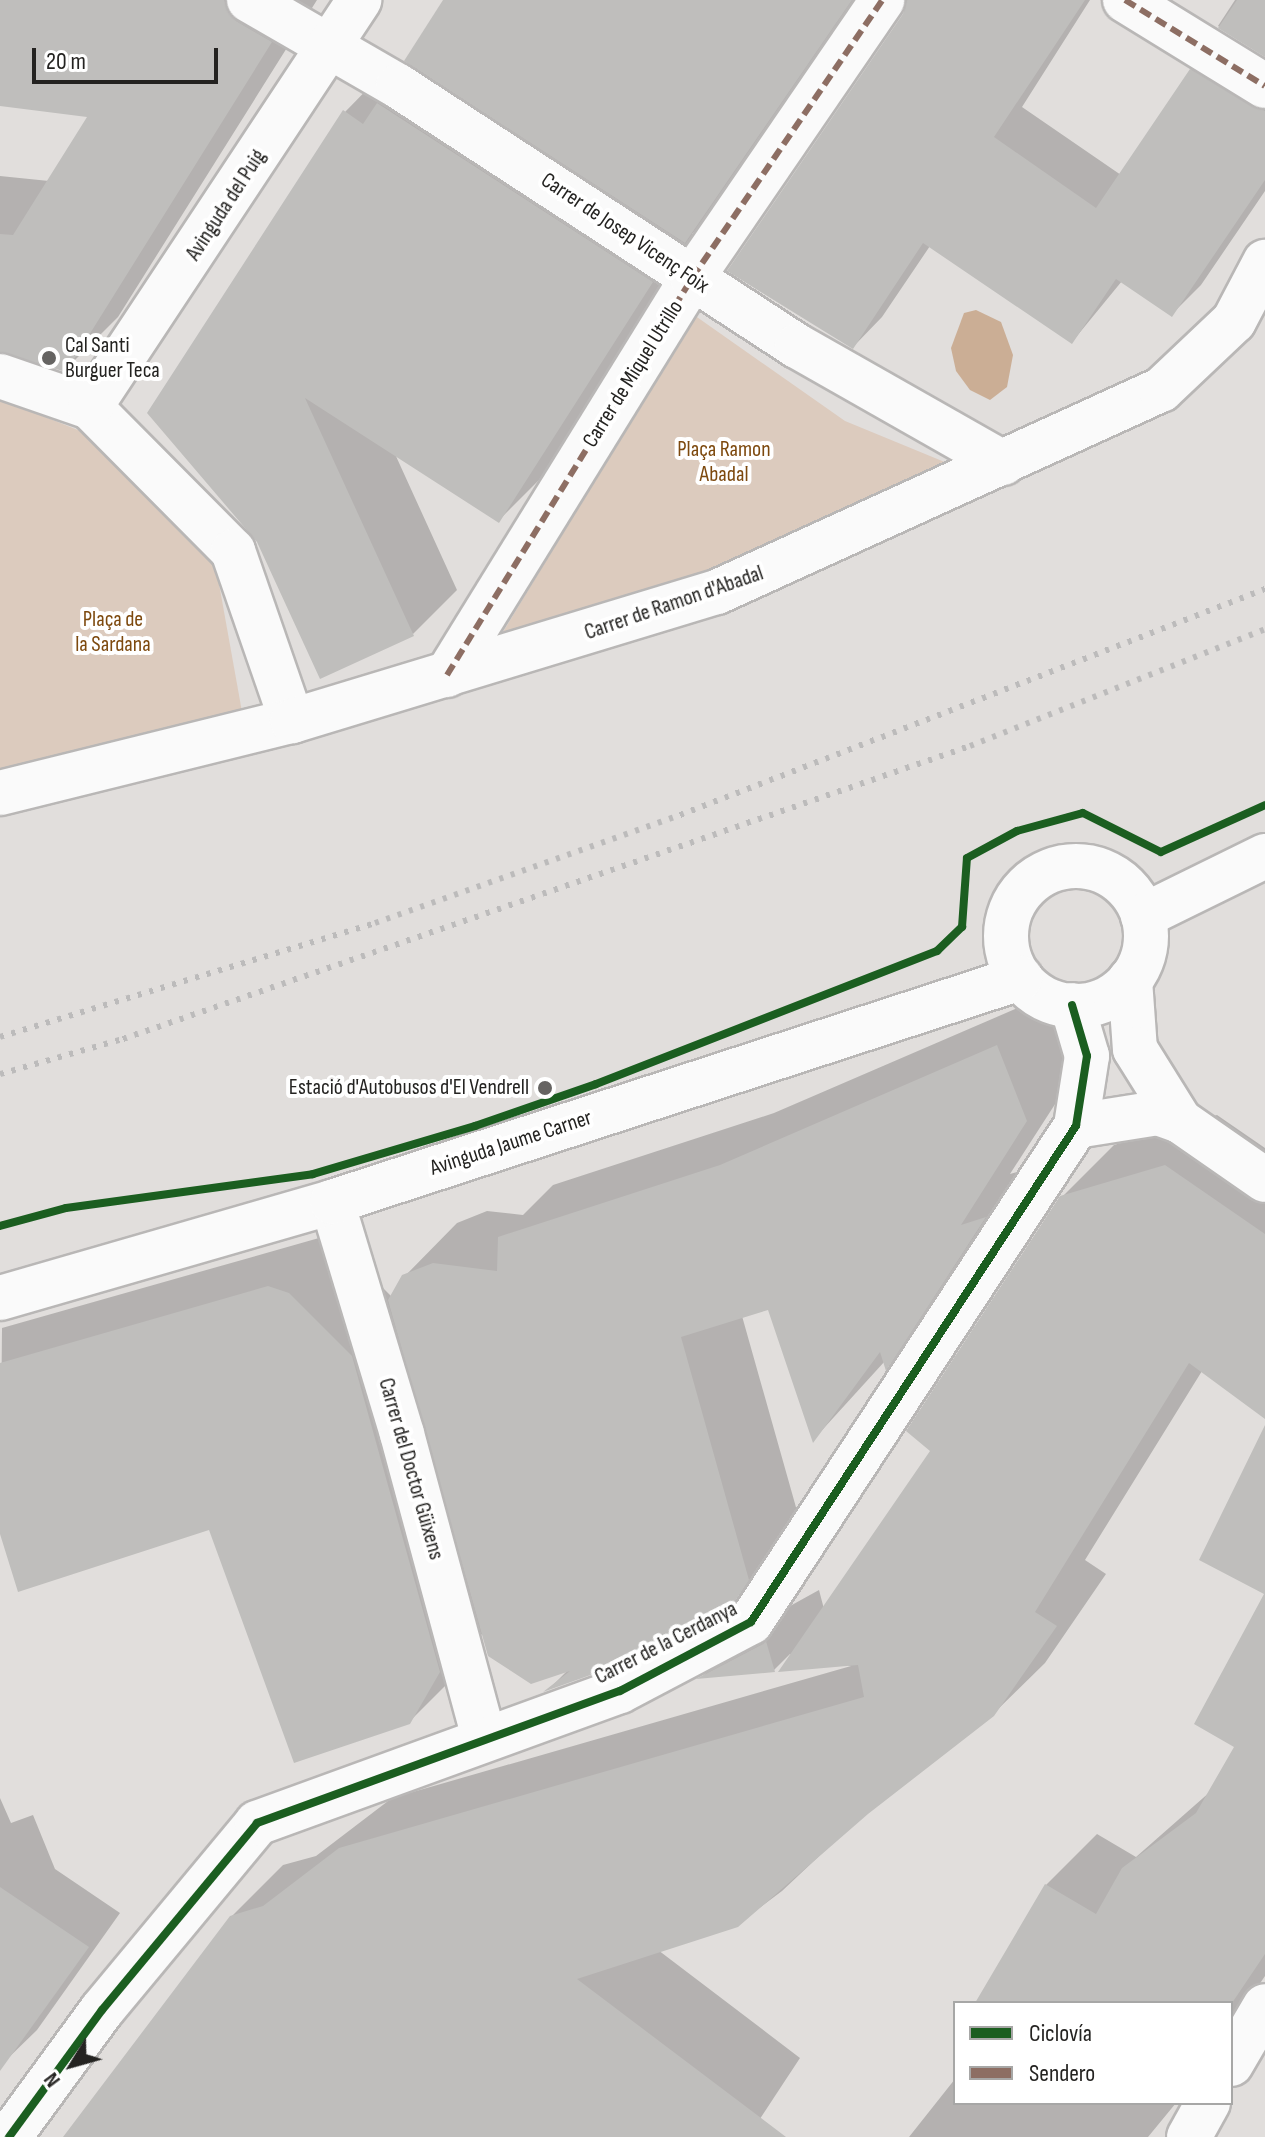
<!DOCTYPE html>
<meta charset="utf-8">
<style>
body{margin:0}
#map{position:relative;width:1265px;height:2137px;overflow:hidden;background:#e1dedc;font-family:"Sofia Sans Condensed",sans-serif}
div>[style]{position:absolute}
.green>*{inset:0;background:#dccbbe}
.water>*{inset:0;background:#cbae95}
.shadow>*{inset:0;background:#0003}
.building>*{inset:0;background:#bfbebc}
.roads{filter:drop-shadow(2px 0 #b9b7b6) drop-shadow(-2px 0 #b9b7b6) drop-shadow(0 2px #b9b7b6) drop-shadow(0 -2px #b9b7b6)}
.minor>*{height:44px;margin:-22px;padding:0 22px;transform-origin:22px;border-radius:22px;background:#fafafa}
.minor>.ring{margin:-22px;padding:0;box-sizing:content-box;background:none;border:44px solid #fafafa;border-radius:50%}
.rail>*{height:6px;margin-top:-3px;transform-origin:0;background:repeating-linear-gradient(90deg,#bcbbbb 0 4px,transparent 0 12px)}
.quiet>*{height:6px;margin-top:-3px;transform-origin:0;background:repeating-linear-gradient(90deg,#8d6e63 0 12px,transparent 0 18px)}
.cycleway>*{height:8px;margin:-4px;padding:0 4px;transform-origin:4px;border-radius:4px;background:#1b5e20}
.dots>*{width:22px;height:22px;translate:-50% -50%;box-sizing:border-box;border:4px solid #fff;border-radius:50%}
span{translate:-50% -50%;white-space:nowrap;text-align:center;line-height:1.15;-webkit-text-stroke:8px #fff;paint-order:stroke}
.street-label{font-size:22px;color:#242321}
.poi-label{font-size:22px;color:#242321}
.left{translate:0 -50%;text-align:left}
.right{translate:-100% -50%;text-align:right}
.park-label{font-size:22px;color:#7d490e}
.legend{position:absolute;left:953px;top:2001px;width:280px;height:104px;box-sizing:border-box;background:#fff;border:2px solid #a7a7a6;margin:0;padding:10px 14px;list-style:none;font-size:24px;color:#242321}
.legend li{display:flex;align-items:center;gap:16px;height:40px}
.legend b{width:40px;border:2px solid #a7a7a6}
.north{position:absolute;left:32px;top:2025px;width:80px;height:80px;-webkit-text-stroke:6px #fff;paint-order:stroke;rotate:233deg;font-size:22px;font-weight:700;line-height:32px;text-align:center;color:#242321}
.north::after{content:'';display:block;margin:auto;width:28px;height:36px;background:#242321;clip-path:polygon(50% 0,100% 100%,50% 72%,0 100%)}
.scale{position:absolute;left:32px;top:48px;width:186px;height:36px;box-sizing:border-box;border:4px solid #242321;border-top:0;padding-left:10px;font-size:24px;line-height:28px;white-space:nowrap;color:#242321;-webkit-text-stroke:6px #fff;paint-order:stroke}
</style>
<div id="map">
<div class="green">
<div style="clip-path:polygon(694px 315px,845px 421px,947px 463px,741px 566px,503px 632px)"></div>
<div style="clip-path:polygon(0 399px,93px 436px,216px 567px,244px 723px,0 776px)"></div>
</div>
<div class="water">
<div style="clip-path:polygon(976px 310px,1001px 322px,1013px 355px,1007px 387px,990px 400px,970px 390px,956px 371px,951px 348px,964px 313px)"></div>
</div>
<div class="shadow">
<div style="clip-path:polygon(169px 0,317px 0,118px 317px,65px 370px,0 352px,0 176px,49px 181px)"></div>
<div style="clip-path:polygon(446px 0,859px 0,715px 211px,692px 234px,696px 237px,543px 476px,498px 521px,395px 454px,457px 590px,413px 634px,258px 541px,345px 112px,389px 67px,404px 78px,416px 66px)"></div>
<div style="clip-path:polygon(906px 0,1090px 0,1022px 107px,1121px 175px,1191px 70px,1221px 41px,1265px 68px,1265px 191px,1201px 285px,1172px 314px,1122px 281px,1072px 342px,930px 246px,882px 317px,853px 347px)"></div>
<div style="clip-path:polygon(1235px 0,1265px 0,1265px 54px,1218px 26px)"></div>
<div style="clip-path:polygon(1050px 994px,1079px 1067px,1010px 1174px,1036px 1167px,938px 1315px,887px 1367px,885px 1361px,814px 1439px,770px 1307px,742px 1316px,801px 1525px,786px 1548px,732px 1601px,551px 1687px,569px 1669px,483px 1632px,459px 1672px,409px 1722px,210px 1528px,0 1528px,2px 1328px,319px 1238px,339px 1244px,392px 1297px,404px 1277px,457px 1223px,487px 1211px,523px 1215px,553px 1185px,774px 1113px)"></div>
<div style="clip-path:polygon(1217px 1115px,1265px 1148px,1265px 1417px,1202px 1371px,1085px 1560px,1106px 1574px,1045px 1663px,992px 1715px,866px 1812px,782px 1891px,737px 1925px,658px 1950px,800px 2058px,748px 2137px,84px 2137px,231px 1917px,283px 1865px,316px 1856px,392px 1798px,851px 1666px,790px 1654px,774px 1670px,702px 1677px,752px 1627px,819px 1590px,824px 1609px,933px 1451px,1062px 1197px,1114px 1145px)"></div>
<div style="clip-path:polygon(1265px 1594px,1265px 1976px,1231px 2026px,1231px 2003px,980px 2003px,1046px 1885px,1097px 1834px,1136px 1857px,1211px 1791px,1237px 1746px)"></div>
<div style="clip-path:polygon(0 1798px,11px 1823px,33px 1815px,55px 1869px,120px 1913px,37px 2030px,0 2066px)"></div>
<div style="clip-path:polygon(955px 2079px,955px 2103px,1176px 2103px,1148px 2137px,909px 2137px)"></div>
</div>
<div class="building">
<div style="clip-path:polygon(0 0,224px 0,236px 21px,272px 42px,66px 372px,0 352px,0 234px,13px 235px,87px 117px,0 106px)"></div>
<div style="clip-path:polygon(443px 0,852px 0,685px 243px,404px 61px)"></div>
<div style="clip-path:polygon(907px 0,1085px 0,994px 137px,1096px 208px,1190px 69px,1265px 111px,1265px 180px,1172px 317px,1116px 279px,1072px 344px,923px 243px,853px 349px,727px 271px,903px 14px)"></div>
<div style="clip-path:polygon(1237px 0,1265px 0,1265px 57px,1218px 28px)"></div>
<div style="clip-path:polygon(377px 103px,653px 282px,499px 523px,305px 398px,414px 636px,320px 679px,257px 542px,147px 413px,343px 110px,363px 124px)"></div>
<div style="clip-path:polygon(997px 1045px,1027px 1121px,961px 1225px,986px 1217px,886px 1371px,880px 1352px,813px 1443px,768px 1310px,681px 1337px,749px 1580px,734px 1603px,610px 1668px,543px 1692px,570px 1671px,531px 1684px,488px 1656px,388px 1300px,402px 1275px,433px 1263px,497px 1271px,498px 1237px,720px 1165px)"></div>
<div style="clip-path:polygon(1165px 1165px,1265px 1234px,1265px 1419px,1189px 1363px,1035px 1612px,1057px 1626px,994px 1716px,868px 1814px,738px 1927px,577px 1979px,786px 2137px,63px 2137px,230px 1916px,263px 1906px,339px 1848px,864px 1697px,858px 1665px,778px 1672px,930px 1451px,906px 1431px,1060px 1196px)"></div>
<div style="clip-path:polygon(268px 1286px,289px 1293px,352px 1356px,440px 1672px,410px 1724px,294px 1763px,209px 1530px,18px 1592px,0 1534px,0 1363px)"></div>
<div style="clip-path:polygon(1265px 1425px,1265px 1954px,1232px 2003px,975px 2003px,1045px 1884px,1096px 1914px,1122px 1868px,1196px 1813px,1234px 1747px,1194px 1724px,1264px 1594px,1199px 1560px)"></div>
<div style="clip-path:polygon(766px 1641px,775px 1672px,696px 1679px,763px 1644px)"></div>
<div style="clip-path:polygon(0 1887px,89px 1947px,0 2071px)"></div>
</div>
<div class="roads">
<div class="minor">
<div style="left:249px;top:0;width:172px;rotate:30deg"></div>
<div style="left:398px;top:86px;width:476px;rotate:33.1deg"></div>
<div style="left:797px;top:346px;width:237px;rotate:29.6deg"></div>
<div style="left:1125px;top:0;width:164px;rotate:31.6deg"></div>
<div style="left:0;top:376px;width:95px;rotate:19deg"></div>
<div style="left:90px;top:407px;width:203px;rotate:45.2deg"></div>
<div style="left:233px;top:551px;width:180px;rotate:70.9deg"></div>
<div style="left:90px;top:407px;width:488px;rotate:-56.5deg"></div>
<div style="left:447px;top:675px;width:467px;rotate:-58.3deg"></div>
<div style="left:692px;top:278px;width:337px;rotate:-55.6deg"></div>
<div style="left:0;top:793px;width:301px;rotate:-13.9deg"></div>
<div style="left:292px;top:721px;width:444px;rotate:-16.9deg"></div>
<div style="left:717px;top:592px;width:488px;rotate:-24.5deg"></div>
<div style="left:1161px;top:390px;width:100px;rotate:-43.4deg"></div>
<div style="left:1234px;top:321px;width:67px;rotate:-62.3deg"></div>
<div class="ring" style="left:1006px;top:866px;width:96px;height:96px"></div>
<div style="left:1143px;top:916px;width:136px;rotate:-26.2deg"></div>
<div style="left:1130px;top:980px;width:69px;rotate:85.9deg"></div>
<div style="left:1135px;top:1049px;width:85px;rotate:58deg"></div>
<div style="left:1076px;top:1126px;width:83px;rotate:-9deg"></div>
<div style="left:1158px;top:1113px;width:23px;rotate:20deg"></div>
<div style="left:1180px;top:1121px;width:103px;rotate:34.8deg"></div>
<div style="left:332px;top:1202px;width:242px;rotate:73.2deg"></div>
<div style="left:402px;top:1434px;width:315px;rotate:74.9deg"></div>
<div style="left:0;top:1298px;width:346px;rotate:-16.1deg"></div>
<div style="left:332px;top:1202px;width:724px;rotate:-18.03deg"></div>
<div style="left:1231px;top:2064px;width:67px;rotate:-59.6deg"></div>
<div style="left:9px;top:2137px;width:157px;rotate:-53.8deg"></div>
<div style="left:102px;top:2010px;width:243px;rotate:-50.3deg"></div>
<div style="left:257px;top:1823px;width:386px;rotate:-20deg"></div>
<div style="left:620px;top:1691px;width:148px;rotate:-27.8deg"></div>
<div style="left:751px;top:1622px;width:593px;rotate:-56.77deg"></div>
<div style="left:1076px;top:1126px;width:71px;rotate:-81.1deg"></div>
<div style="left:1087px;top:1056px;width:53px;rotate:-106.4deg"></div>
<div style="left:1189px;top:2137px;width:39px;rotate:-61deg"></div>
</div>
</div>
<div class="rail">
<div style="left:0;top:1037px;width:392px;rotate:-16.9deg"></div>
<div style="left:375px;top:923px;width:324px;rotate:-19.5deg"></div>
<div style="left:680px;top:815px;width:627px;rotate:-21.12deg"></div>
<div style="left:0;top:1074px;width:128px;rotate:-15.9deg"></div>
<div style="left:123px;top:1039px;width:896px;rotate:-19.08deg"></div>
<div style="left:970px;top:746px;width:317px;rotate:-21.6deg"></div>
</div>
<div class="quiet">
<div style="left:1125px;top:0;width:164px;rotate:31.6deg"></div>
<div style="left:447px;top:675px;width:467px;rotate:-58.3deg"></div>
<div style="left:692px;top:278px;width:337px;rotate:-55.6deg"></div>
</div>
<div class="cycleway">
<div style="left:0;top:1226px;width:68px;rotate:-15.3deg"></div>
<div style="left:66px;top:1208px;width:249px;rotate:-7.8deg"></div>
<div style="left:313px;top:1174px;width:169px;rotate:-16.5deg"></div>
<div style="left:475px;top:1126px;width:128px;rotate:-19.1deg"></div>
<div style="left:596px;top:1084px;width:366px;rotate:-21.3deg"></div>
<div style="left:937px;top:951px;width:35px;rotate:-44deg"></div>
<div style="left:962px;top:927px;width:69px;rotate:-85.9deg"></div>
<div style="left:967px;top:858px;width:57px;rotate:-28.4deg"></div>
<div style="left:1017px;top:831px;width:68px;rotate:-15.3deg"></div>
<div style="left:1083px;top:813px;width:87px;rotate:26.6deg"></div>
<div style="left:1161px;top:852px;width:114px;rotate:-24.3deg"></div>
<div style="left:9px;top:2137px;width:157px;rotate:-53.8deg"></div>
<div style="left:102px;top:2010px;width:243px;rotate:-50.3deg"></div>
<div style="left:257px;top:1823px;width:386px;rotate:-20deg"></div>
<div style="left:620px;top:1691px;width:148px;rotate:-27.8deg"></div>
<div style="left:751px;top:1622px;width:593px;rotate:-56.77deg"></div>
<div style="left:1076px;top:1126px;width:71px;rotate:-81.1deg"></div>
<div style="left:1087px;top:1056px;width:53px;rotate:-106.4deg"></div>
</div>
<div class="dots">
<div style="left:49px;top:358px;background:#666462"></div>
<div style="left:545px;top:1088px;background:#666462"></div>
</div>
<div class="street-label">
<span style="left:226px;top:205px;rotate:-57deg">Avinguda del Puig</span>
<span style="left:625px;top:233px;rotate:34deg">Carrer de Josep Vicenç Foix</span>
<span style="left:633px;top:374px;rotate:-58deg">Carrer de Miquel Utrillo</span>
<span style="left:674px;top:603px;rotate:-19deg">Carrer de Ramon d'Abadal</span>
<span style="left:511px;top:1143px;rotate:-18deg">Avinguda Jaume Carner</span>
<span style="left:411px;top:1469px;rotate:74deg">Carrer del Doctor Güixens</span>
<span style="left:666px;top:1643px;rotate:-27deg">Carrer de la Cerdanya</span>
</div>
<div class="poi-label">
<span class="left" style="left:65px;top:358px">Cal Santi<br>Burguer Teca</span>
<span class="right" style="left:529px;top:1088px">Estació d'Autobusos d'El Vendrell</span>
</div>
<div class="park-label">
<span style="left:724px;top:462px">Plaça Ramon<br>Abadal</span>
<span style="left:113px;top:632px">Plaça de<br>la Sardana</span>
</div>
<ul class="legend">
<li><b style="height:10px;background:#1b5e20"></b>Ciclovía</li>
<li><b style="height:10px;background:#8d6e63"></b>Sendero</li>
</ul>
<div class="north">N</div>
<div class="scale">20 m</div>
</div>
